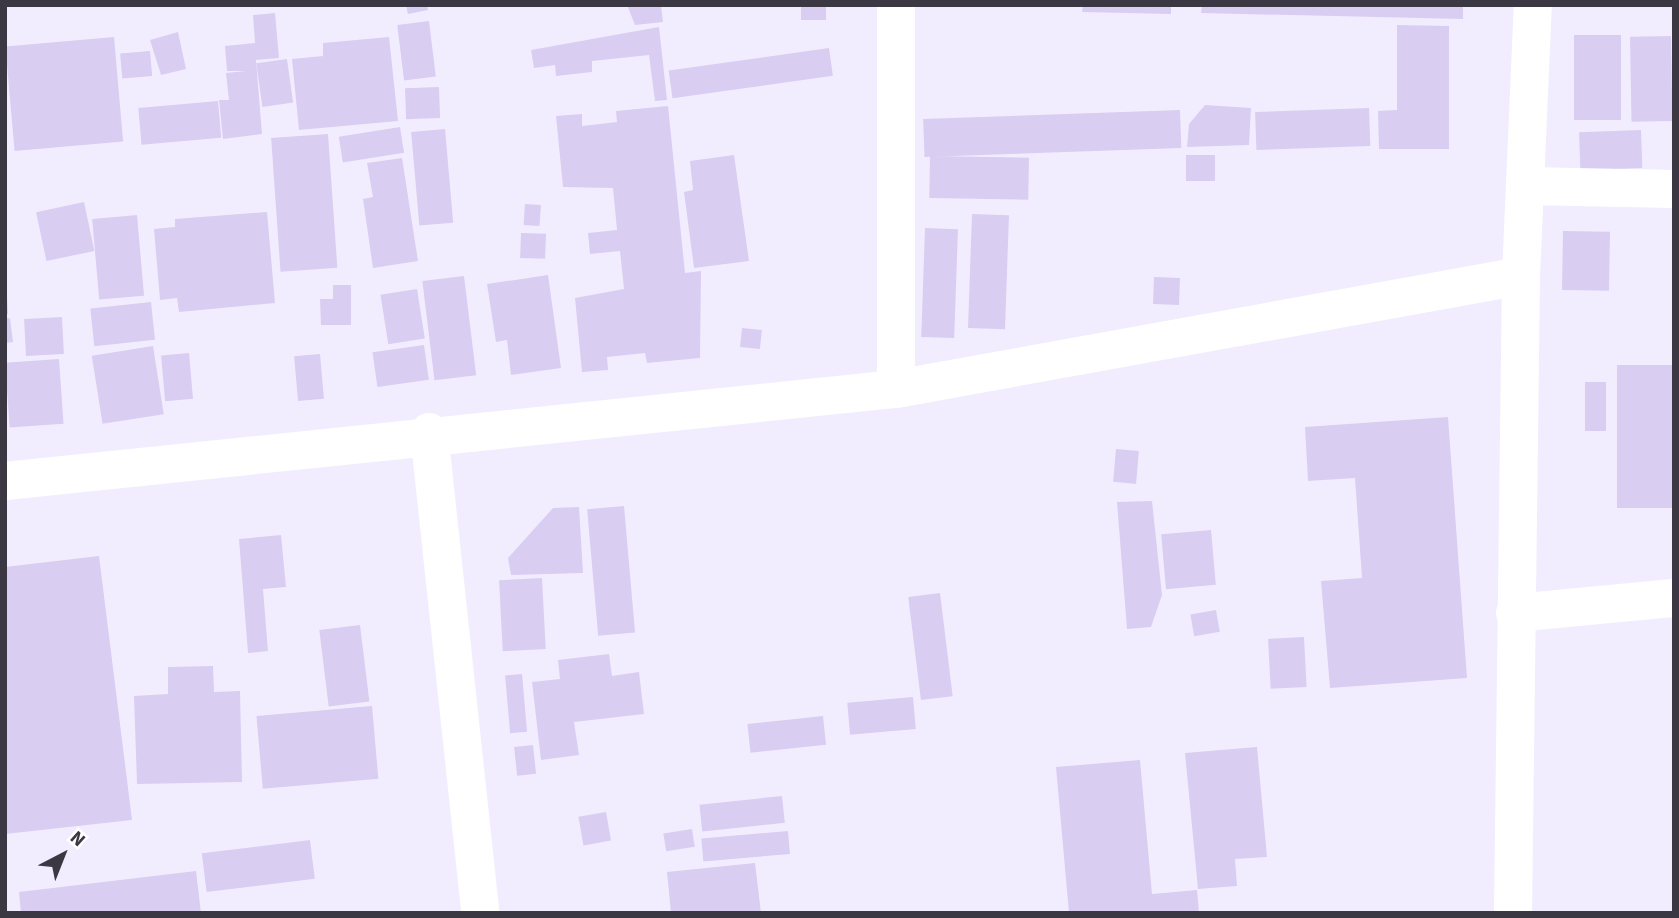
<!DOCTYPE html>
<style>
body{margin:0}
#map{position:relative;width:1679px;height:918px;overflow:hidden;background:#f2edfe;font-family:"Source Sans 3",sans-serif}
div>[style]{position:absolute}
.building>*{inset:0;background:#dacdf2;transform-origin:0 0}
.minor>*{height:38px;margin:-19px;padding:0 19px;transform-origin:19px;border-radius:19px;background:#fff}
span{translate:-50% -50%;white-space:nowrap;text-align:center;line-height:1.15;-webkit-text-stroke:5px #fff;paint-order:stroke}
.frame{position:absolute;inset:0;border:7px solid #3c3843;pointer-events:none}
.north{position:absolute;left:28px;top:820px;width:70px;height:70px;-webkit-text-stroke:5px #fff;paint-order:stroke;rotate:42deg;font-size:19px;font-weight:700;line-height:28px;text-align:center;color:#3c3843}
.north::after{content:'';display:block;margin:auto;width:24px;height:32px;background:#3c3843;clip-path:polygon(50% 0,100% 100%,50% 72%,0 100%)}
</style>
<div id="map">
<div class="building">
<div style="clip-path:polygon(406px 5px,427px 5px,428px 10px,408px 14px)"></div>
<div style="clip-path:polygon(627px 5px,661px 5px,663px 22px,635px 25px)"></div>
<div style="left:801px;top:5px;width:25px;height:15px"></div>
<div style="clip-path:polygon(1083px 5px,1171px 5px,1171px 14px,1082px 12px)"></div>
<div style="clip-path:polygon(1202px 5px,1463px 5px,1463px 19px,1201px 13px)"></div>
<div style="clip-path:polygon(275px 13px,279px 58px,256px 60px,262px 134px,223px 139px,219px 100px,229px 100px,226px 73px,246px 71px,227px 71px,225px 46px,255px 43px,253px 15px)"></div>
<div style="left:429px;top:21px;width:56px;height:32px;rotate:83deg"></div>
<div style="clip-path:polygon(1397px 25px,1449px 26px,1449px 149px,1379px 149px,1378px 111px,1397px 110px)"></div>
<div style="clip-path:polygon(659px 27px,667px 100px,655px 101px,649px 55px,592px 61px,592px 72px,556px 76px,555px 65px,534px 68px,531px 50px)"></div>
<div style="clip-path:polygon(178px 32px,186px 69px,161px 75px,150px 40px)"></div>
<div style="left:1574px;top:35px;width:47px;height:85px"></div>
<div style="left:1671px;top:36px;width:85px;height:41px;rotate:89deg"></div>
<div style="left:114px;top:37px;width:105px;height:109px;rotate:85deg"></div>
<div style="clip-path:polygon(389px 37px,398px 121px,299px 130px,292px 59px,323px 56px,323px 43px)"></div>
<div style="left:829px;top:48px;width:28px;height:162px;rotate:82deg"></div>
<div style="left:150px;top:51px;width:25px;height:30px;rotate:85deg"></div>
<div style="left:287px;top:59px;width:44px;height:31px;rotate:82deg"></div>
<div style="left:439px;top:87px;width:31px;height:34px;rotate:88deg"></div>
<div style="left:218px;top:101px;width:37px;height:80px;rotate:85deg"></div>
<div style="clip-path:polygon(1205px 105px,1251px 108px,1249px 145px,1187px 147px,1189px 124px)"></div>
<div style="clip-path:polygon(668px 106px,685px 273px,701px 271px,700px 358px,647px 363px,645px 353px,607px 357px,608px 370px,582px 372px,575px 298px,624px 289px,620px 251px,590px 254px,588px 233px,617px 230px,613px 188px,563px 187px,556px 116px,582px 114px,582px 126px,617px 122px,616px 111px)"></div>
<div style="left:1369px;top:108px;width:38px;height:114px;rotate:88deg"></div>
<div style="left:1180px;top:110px;width:38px;height:257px;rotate:88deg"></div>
<div style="left:400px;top:127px;width:26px;height:62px;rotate:81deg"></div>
<div style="left:445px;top:129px;width:94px;height:34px;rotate:85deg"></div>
<div style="left:1641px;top:130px;width:38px;height:62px;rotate:88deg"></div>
<div style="left:328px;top:134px;width:134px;height:57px;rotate:86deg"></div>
<div style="clip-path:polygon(734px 155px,749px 261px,694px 268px,684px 192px,693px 190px,690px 161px)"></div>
<div style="left:1215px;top:155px;width:26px;height:29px;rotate:90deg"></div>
<div style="left:930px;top:156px;width:99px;height:42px;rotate:1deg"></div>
<div style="clip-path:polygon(402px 158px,418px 261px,373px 268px,363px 199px,373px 197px,367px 163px)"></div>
<div style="left:84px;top:202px;width:50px;height:49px;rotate:78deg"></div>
<div style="left:525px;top:204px;width:16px;height:21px;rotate:4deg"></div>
<div style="clip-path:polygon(267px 212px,275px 303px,179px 312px,177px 298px,160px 300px,154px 229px,175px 227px,175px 219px)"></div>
<div style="left:972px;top:214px;width:37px;height:114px;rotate:2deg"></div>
<div style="left:137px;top:215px;width:81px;height:45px;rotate:85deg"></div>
<div style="left:925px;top:228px;width:33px;height:109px;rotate:2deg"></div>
<div style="left:1563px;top:231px;width:47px;height:59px;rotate:1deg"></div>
<div style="left:521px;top:233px;width:25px;height:25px;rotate:2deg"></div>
<div style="clip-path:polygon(548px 275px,561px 368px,511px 375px,507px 340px,496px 342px,487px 284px)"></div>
<div style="left:464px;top:276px;width:100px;height:42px;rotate:83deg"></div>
<div style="left:1154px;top:277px;width:26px;height:27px;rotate:2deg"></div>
<div style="clip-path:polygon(333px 285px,351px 285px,351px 325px,321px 325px,320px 299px,333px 299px)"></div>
<div style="left:417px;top:289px;width:50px;height:37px;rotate:81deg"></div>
<div style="clip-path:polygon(5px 296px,7px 296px,8px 314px,5px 314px)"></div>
<div style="left:151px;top:302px;width:38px;height:61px;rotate:84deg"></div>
<div style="left:62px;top:317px;width:37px;height:38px;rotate:87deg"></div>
<div style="clip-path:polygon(10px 318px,13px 342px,5px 343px,5px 319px)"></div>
<div style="left:742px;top:328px;width:20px;height:19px;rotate:6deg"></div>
<div style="left:424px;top:345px;width:35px;height:52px;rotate:82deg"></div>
<div style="left:153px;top:346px;width:69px;height:62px;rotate:81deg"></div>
<div style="left:189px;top:353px;width:46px;height:28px;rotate:85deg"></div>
<div style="left:320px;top:354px;width:45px;height:26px;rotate:85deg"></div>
<div style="left:59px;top:359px;width:65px;height:54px;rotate:86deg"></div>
<div style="left:1674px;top:365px;width:143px;height:57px;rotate:90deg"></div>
<div style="left:1606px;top:382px;width:49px;height:21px;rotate:90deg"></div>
<div style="clip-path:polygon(1448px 417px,1467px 678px,1330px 688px,1321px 581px,1362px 578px,1355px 478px,1308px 481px,1305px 427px)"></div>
<div style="left:1116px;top:449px;width:23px;height:33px;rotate:5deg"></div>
<div style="clip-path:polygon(1152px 501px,1162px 595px,1151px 627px,1127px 629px,1117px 502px)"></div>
<div style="left:624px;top:506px;width:127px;height:37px;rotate:85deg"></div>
<div style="clip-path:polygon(579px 507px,583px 573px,511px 575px,508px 558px,553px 508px)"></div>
<div style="left:1211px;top:530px;width:55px;height:50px;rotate:85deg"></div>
<div style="clip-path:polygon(281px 535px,286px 587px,263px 589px,268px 651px,248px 653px,239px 539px)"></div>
<div style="clip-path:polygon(99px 556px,132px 820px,5px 834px,5px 567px)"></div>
<div style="left:542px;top:578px;width:71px;height:43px;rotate:87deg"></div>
<div style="left:940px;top:593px;width:104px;height:32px;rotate:83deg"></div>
<div style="left:1216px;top:610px;width:22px;height:26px;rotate:80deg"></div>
<div style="left:360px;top:625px;width:77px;height:41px;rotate:83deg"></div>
<div style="left:1304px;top:637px;width:50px;height:36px;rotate:87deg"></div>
<div style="clip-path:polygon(609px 654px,612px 676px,639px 672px,644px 714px,574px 722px,579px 755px,541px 760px,532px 682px,560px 679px,558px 660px)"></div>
<div style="clip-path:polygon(213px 666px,214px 692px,240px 691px,242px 782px,137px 784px,134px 696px,168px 694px,168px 667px)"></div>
<div style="left:522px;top:674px;width:58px;height:17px;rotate:85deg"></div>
<div style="left:913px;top:697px;width:32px;height:66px;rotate:85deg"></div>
<div style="left:372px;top:706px;width:73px;height:116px;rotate:85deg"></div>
<div style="left:823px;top:716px;width:29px;height:76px;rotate:84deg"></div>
<div style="left:533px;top:745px;width:29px;height:19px;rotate:84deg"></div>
<div style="clip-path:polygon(1257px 747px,1267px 857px,1235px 859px,1237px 886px,1198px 889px,1185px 753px)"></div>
<div style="clip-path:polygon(1140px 760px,1152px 894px,1197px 890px,1199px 913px,1069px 913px,1056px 767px)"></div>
<div style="left:782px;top:796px;width:27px;height:83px;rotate:84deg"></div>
<div style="left:606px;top:812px;width:29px;height:28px;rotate:80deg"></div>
<div style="left:692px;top:829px;width:18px;height:29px;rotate:81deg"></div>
<div style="left:788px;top:831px;width:23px;height:87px;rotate:85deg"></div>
<div style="left:310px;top:840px;width:39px;height:109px;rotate:83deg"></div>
<div style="clip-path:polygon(755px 863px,761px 913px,671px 913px,667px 872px)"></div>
<div style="clip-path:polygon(196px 871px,201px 913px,21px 913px,19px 892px)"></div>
</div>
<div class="minor">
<div style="left:1527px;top:186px;width:147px;rotate:1.2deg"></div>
<div style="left:896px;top:389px;width:384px;rotate:-90deg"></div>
<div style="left:429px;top:432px;width:484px;rotate:83.9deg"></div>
<div style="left:5px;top:481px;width:896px;rotate:-5.9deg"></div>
<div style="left:896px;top:389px;width:635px;rotate:-10.25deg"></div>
<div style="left:1515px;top:613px;width:160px;rotate:-5.4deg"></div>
<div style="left:1513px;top:913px;width:637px;rotate:-89.28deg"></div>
<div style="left:1521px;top:276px;width:271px;rotate:-87.5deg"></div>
</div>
<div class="frame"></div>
<div class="north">N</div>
</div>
